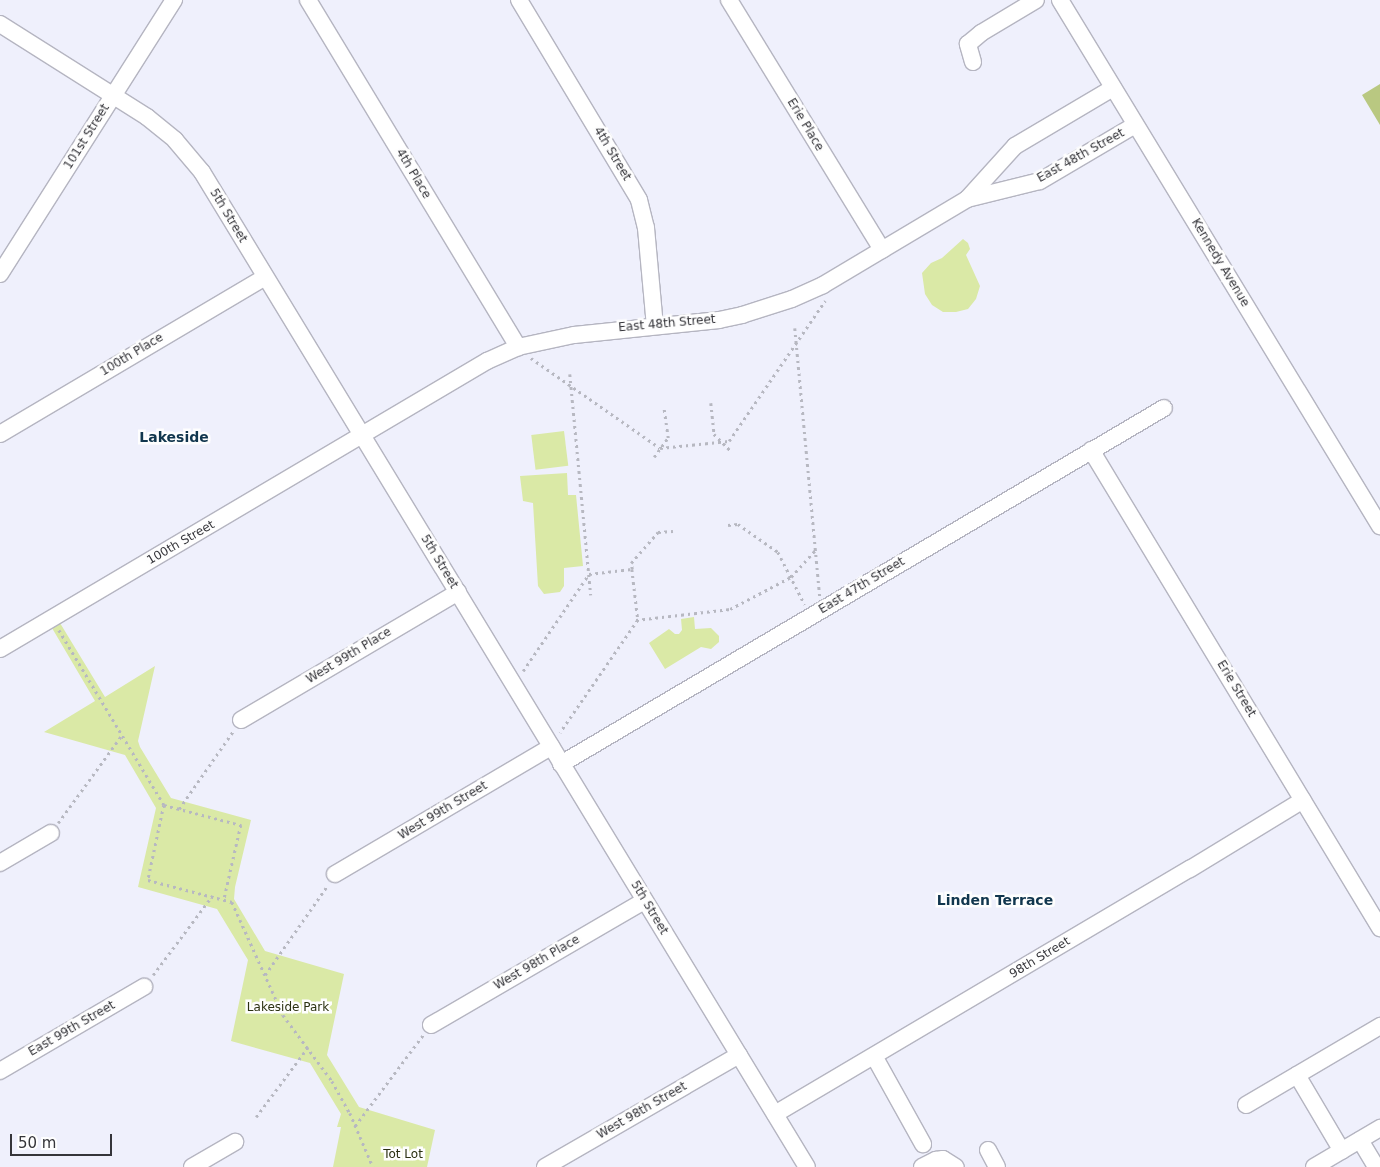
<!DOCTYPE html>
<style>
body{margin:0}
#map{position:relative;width:1380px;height:1167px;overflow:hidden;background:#eff0fc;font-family:"DejaVu Sans",sans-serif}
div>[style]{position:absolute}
.green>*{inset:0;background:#dae9a6;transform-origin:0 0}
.forest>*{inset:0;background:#b9c881}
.path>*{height:2.5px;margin-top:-1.25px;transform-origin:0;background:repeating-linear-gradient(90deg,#b7b8c1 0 2.5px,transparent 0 6.5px)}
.roads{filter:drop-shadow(1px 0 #b5b5c1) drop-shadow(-1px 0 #b5b5c1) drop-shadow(0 1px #b5b5c1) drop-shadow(0 -1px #b5b5c1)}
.minor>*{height:16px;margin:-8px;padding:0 8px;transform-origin:8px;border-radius:8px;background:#fff}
span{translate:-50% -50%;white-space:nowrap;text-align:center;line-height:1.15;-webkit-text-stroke:5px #fefefe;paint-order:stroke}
.street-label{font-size:12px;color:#35353a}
.park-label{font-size:12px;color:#2b3112}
.neighbourhood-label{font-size:14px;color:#11364e;font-weight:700}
.scale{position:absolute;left:10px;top:1134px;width:102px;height:22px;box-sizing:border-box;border:2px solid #35353a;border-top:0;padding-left:6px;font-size:15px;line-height:18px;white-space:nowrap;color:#35353a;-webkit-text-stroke:4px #fefefe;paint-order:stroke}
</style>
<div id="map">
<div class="green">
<div style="clip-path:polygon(963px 239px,968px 243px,970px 249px,966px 255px,980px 286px,976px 299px,968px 309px,956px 312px,943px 312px,932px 305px,925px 294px,922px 273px,931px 263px,942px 258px)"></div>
<div style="left:564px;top:431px;width:35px;height:33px;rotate:83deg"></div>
<div style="clip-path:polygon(567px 473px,568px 495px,576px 495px,583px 566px,564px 568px,564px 586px,560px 592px,544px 594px,538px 586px,533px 503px,523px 501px,520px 476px)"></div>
<div style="clip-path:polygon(694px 617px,695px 629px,711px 628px,719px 636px,719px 642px,711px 649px,701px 647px,665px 669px,649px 643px,669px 629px,675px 634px,679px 634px,682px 630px,681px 619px)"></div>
<div style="clip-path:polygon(60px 623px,105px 697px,155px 666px,138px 741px,140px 747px,171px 798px,251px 820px,235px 887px,234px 899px,265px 951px,344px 974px,327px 1055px,359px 1107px,435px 1130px,427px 1167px,333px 1167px,341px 1127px,337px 1127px,341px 1114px,310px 1063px,231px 1041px,248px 960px,217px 909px,138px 887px,156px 808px,125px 755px,44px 732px,95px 701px,52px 628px)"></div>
</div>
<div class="forest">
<div style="clip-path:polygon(1380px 84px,1380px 125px,1362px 95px)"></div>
</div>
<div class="path">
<div style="left:795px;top:328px;width:269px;rotate:84.7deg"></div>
<div style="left:531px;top:358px;width:157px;rotate:34.9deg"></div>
<div style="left:660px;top:448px;width:69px;rotate:-5.8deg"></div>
<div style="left:729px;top:441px;width:170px;rotate:-55.6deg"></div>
<div style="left:570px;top:374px;width:222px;rotate:84.6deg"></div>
<div style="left:711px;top:403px;width:31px;rotate:84deg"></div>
<div style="left:714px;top:434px;width:23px;rotate:45deg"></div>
<div style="left:654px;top:457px;width:24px;rotate:-54deg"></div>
<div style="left:668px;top:438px;width:30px;rotate:-98deg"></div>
<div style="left:728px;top:525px;width:10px;rotate:-6deg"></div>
<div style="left:738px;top:524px;width:49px;rotate:35deg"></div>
<div style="left:778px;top:552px;width:59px;rotate:63deg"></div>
<div style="left:632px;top:569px;width:6px;rotate:-99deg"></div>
<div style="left:631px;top:563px;width:41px;rotate:-48.9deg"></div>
<div style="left:658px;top:532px;width:15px;rotate:-4deg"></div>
<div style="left:636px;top:620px;width:95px;rotate:-6.7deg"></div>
<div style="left:730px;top:609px;width:69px;rotate:-27.7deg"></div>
<div style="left:791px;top:577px;width:38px;rotate:-48deg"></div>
<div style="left:59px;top:630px;width:204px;rotate:59deg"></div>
<div style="left:164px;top:805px;width:77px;rotate:102deg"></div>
<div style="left:148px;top:880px;width:87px;rotate:14.7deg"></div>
<div style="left:232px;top:902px;width:124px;rotate:65.7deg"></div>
<div style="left:283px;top:1015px;width:82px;rotate:53.4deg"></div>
<div style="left:332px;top:1081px;width:37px;rotate:61deg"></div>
<div style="left:350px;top:1113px;width:59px;rotate:66.9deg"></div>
<div style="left:523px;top:671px;width:117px;rotate:-55.8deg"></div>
<div style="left:589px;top:574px;width:43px;rotate:-6.6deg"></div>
<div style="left:632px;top:569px;width:51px;rotate:83.3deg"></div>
<div style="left:638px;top:620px;width:137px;rotate:124.6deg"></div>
<div style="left:164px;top:805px;width:80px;rotate:14.6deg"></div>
<div style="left:241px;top:825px;width:77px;rotate:102.8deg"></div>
<div style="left:179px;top:809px;width:96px;rotate:-55.2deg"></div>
<div style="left:58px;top:823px;width:109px;rotate:-54deg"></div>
<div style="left:153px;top:975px;width:99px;rotate:-53.2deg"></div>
<div style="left:265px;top:975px;width:108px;rotate:-55.1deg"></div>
<div style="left:256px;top:1117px;width:87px;rotate:-53.4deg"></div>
<div style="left:355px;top:1126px;width:114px;rotate:-53.2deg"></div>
</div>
<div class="roads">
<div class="minor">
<div style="left:308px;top:0;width:406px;rotate:58.8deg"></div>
<div style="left:519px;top:0;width:233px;rotate:59deg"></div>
<div style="left:639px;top:200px;width:29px;rotate:76deg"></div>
<div style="left:646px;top:228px;width:98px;rotate:84.8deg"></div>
<div style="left:729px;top:0;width:293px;rotate:58.5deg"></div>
<div style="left:1060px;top:0;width:616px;rotate:58.69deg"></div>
<div style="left:0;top:24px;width:174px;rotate:32.3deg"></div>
<div style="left:147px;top:117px;width:36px;rotate:39deg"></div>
<div style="left:175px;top:140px;width:42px;rotate:49.8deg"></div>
<div style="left:202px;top:172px;width:1164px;rotate:58.7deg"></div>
<div style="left:973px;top:62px;width:19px;rotate:-106deg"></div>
<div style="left:968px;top:44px;width:17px;rotate:-40deg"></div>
<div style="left:981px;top:33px;width:64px;rotate:-31deg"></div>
<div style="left:967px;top:199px;width:75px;rotate:-13.9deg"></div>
<div style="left:1040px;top:181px;width:110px;rotate:-30.5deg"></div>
<div style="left:0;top:274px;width:325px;rotate:-57.6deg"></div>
<div style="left:0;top:434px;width:308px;rotate:-30.6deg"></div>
<div style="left:1091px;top:450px;width:559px;rotate:58.84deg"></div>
<div style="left:0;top:649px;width:566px;rotate:-30.6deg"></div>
<div style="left:487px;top:361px;width:34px;rotate:-24deg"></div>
<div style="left:518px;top:347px;width:57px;rotate:-12.1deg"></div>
<div style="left:574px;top:335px;width:146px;rotate:-5.9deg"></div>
<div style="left:719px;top:320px;width:24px;rotate:-12deg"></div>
<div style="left:742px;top:315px;width:52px;rotate:-17.7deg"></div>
<div style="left:792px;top:299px;width:34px;rotate:-24deg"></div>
<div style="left:823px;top:285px;width:168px;rotate:-30.8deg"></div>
<div style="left:967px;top:199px;width:72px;rotate:-47.8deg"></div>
<div style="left:1015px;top:146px;width:114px;rotate:-30.6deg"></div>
<div style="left:241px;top:720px;width:252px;rotate:-30.5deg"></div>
<div style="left:561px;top:764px;width:700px;rotate:-30.56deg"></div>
<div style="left:0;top:863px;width:59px;rotate:-30.5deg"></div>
<div style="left:335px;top:874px;width:251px;rotate:-30.5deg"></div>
<div style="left:431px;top:1025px;width:246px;rotate:-30.2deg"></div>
<div style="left:874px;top:1056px;width:101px;rotate:60.9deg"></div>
<div style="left:0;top:1071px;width:167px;rotate:-30.3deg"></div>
<div style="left:1297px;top:1075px;width:88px;rotate:59.4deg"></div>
<div style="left:1246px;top:1105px;width:156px;rotate:-30.5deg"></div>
<div style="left:775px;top:1114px;width:482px;rotate:-30.6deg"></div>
<div style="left:1190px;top:869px;width:132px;rotate:-31.4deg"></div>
<div style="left:1360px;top:1140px;width:31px;rotate:59deg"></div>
<div style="left:988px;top:1150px;width:19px;rotate:62deg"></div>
<div style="left:192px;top:1167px;width:50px;rotate:-30.2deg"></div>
<div style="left:545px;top:1167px;width:224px;rotate:-30deg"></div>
<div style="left:922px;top:1167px;width:16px;rotate:-27deg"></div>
<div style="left:936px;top:1160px;width:7px;rotate:-8deg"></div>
<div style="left:943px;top:1159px;width:15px;rotate:32deg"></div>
<div style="left:1314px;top:1167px;width:77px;rotate:-30.6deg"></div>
</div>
</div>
<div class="street-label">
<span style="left:805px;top:125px;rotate:59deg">Erie Place</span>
<span style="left:87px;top:137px;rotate:-58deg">101st Street</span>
<span style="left:612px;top:154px;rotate:59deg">4th Street</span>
<span style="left:1081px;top:156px;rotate:-29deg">East 48th Street</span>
<span style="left:413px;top:174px;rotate:59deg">4th Place</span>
<span style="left:228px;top:216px;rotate:59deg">5th Street</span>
<span style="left:1220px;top:263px;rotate:59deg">Kennedy Avenue</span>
<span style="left:667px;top:324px;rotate:-5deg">East 48th Street</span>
<span style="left:132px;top:355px;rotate:-31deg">100th Place</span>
<span style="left:181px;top:543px;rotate:-30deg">100th Street</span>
<span style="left:439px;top:562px;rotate:59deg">5th Street</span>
<span style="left:862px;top:586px;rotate:-31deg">East 47th Street</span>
<span style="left:349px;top:656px;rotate:-31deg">West 99th Place</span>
<span style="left:1236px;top:689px;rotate:59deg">Erie Street</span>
<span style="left:443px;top:811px;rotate:-31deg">West 99th Street</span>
<span style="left:649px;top:908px;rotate:59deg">5th Street</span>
<span style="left:1040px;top:958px;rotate:-31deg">98th Street</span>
<span style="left:537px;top:963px;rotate:-30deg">West 98th Place</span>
<span style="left:72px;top:1029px;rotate:-30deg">East 99th Street</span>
<span style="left:642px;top:1111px;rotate:-30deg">West 98th Street</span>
</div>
<div class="park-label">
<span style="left:288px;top:1008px">Lakeside Park</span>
<span style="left:403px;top:1155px">Tot Lot</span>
</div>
<div class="neighbourhood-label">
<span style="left:174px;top:437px">Lakeside</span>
<span style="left:995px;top:900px">Linden Terrace</span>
</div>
<div class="scale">50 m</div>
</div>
